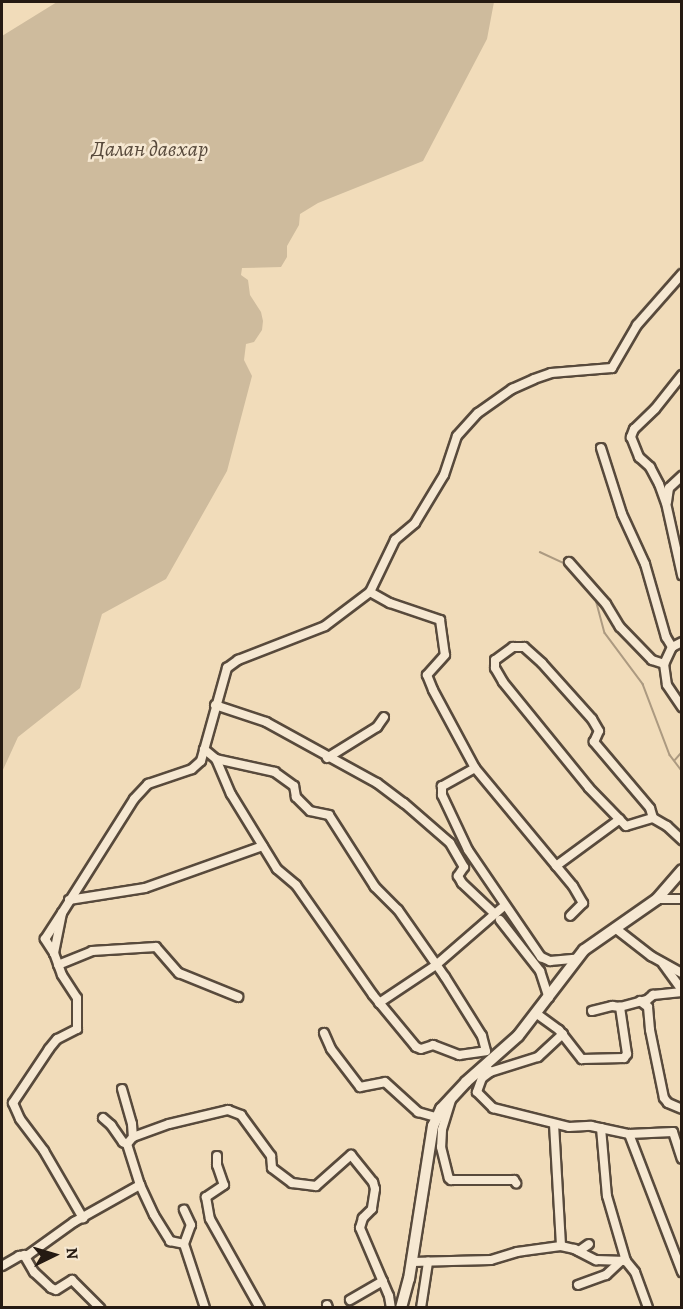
<!DOCTYPE html>
<meta charset="utf-8">
<style>
body{margin:0}
#map{position:relative;width:683px;height:1309px;overflow:hidden;background:#f1dcba;font-family:Alegreya,serif}
div>[style]{position:absolute}
.green>*{inset:0;background:#cebb9d}
.stream>*{height:1.5px;margin:-0.75px;padding:0 0.75px;transform-origin:0.75px;border-radius:0.75px;background:#ac9a81}
.roads{filter:drop-shadow(2px 0 #584a3c) drop-shadow(-2px 0 #584a3c) drop-shadow(0 2px #584a3c) drop-shadow(0 -2px #584a3c)}
.minor>*{height:8px;margin:-4px;padding:0 4px;transform-origin:4px;border-radius:4px;background:#f6e8d2}
.secondary>*{height:10px;margin:-5px;padding:0 5px;transform-origin:5px;border-radius:5px;background:#f6e8d2}
span{translate:-50% -50%;white-space:nowrap;text-align:center;line-height:1.15;-webkit-text-stroke:5px #f6e8d2;paint-order:stroke}
.park-label{font-size:22px;color:#584a3c;font-style:italic}
.frame{position:absolute;inset:0;border:3px solid #251a12;pointer-events:none}
.north{position:absolute;left:24px;top:1225px;width:60px;height:60px;-webkit-text-stroke:4px #f6e8d2;paint-order:stroke;rotate:85deg;font-size:16px;font-weight:700;line-height:24px;text-align:center;color:#251a12}
.north::after{content:'';display:block;margin:auto;width:21px;height:27px;background:#251a12;clip-path:polygon(50% 0,100% 100%,50% 72%,0 100%)}
</style>
<div id="map">
<div class="green">
<div style="clip-path:polygon(57px 2px,494px 2px,487px 39px,423px 161px,318px 203px,300px 214px,299px 225px,287px 246px,287px 257px,281px 267px,242px 268px,241px 275px,248px 280px,250px 295px,261px 312px,263px 321px,262px 330px,254px 342px,246px 344px,244px 360px,252px 376px,227px 471px,166px 579px,102px 614px,80px 688px,18px 737px,2px 772px,2px 36px)"></div>
</div>
<div class="stream">
<div style="left:540px;top:552px;width:29px;rotate:25deg"></div>
<div style="left:595px;top:596px;width:38px;rotate:75deg"></div>
<div style="left:605px;top:633px;width:64px;rotate:53.3deg"></div>
<div style="left:643px;top:684px;width:76px;rotate:69.2deg"></div>
<div style="left:670px;top:755px;width:20px;rotate:53deg"></div>
<div style="left:675px;top:760px;width:11px;rotate:-49deg"></div>
</div>
<div class="roads">
<div class="minor">
<div style="left:682px;top:375px;width:43px;rotate:128.5deg"></div>
<div style="left:655px;top:409px;width:29px;rotate:136deg"></div>
<div style="left:634px;top:429px;width:9px;rotate:111deg"></div>
<div style="left:631px;top:437px;width:22px;rotate:68deg"></div>
<div style="left:639px;top:457px;width:15px;rotate:42deg"></div>
<div style="left:650px;top:467px;width:19px;rotate:62deg"></div>
<div style="left:659px;top:484px;width:20px;rotate:70deg"></div>
<div style="left:666px;top:503px;width:74px;rotate:77.5deg"></div>
<div style="left:601px;top:448px;width:69px;rotate:72.3deg"></div>
<div style="left:622px;top:514px;width:55px;rotate:65.3deg"></div>
<div style="left:645px;top:564px;width:76px;rotate:74deg"></div>
<div style="left:666px;top:637px;width:12px;rotate:59deg"></div>
<div style="left:667px;top:502px;width:14px;rotate:-82deg"></div>
<div style="left:669px;top:488px;width:18px;rotate:-43deg"></div>
<div style="left:569px;top:562px;width:56px;rotate:48.6deg"></div>
<div style="left:606px;top:604px;width:27px;rotate:59deg"></div>
<div style="left:620px;top:627px;width:46px;rotate:45.9deg"></div>
<div style="left:652px;top:660px;width:13px;rotate:18deg"></div>
<div style="left:370px;top:592px;width:23px;rotate:29deg"></div>
<div style="left:390px;top:603px;width:53px;rotate:18.8deg"></div>
<div style="left:440px;top:620px;width:35px;rotate:82deg"></div>
<div style="left:445px;top:655px;width:27px;rotate:132deg"></div>
<div style="left:427px;top:675px;width:16px;rotate:68deg"></div>
<div style="left:433px;top:690px;width:89px;rotate:61.7deg"></div>
<div style="left:475px;top:768px;width:153px;rotate:50.3deg"></div>
<div style="left:573px;top:886px;width:20px;rotate:60deg"></div>
<div style="left:583px;top:903px;width:18px;rotate:135deg"></div>
<div style="left:682px;top:642px;width:11px;rotate:153deg"></div>
<div style="left:672px;top:647px;width:19px;rotate:115deg"></div>
<div style="left:664px;top:664px;width:21px;rotate:82deg"></div>
<div style="left:667px;top:685px;width:27px;rotate:56deg"></div>
<div style="left:215px;top:705px;width:54px;rotate:18.4deg"></div>
<div style="left:266px;top:722px;width:127px;rotate:28.8deg"></div>
<div style="left:377px;top:783px;width:34px;rotate:37deg"></div>
<div style="left:404px;top:803px;width:61px;rotate:41deg"></div>
<div style="left:450px;top:843px;width:28px;rotate:60deg"></div>
<div style="left:464px;top:867px;width:11px;rotate:124deg"></div>
<div style="left:458px;top:876px;width:8px;rotate:60deg"></div>
<div style="left:462px;top:883px;width:45px;rotate:43.2deg"></div>
<div style="left:204px;top:749px;width:16px;rotate:40deg"></div>
<div style="left:216px;top:759px;width:38px;rotate:67deg"></div>
<div style="left:231px;top:794px;width:88px;rotate:58.5deg"></div>
<div style="left:277px;top:869px;width:25px;rotate:40deg"></div>
<div style="left:296px;top:885px;width:134px;rotate:55deg"></div>
<div style="left:373px;top:995px;width:67px;rotate:50.4deg"></div>
<div style="left:416px;top:1047px;width:5px;rotate:22deg"></div>
<div style="left:421px;top:1049px;width:13px;rotate:-18deg"></div>
<div style="left:433px;top:1045px;width:28px;rotate:21deg"></div>
<div style="left:459px;top:1055px;width:27px;rotate:-8deg"></div>
<div style="left:486px;top:1051px;width:16px;rotate:-105deg"></div>
<div style="left:482px;top:1036px;width:70px;rotate:-122.1deg"></div>
<div style="left:445px;top:977px;width:82px;rotate:-125deg"></div>
<div style="left:398px;top:910px;width:33px;rotate:-135deg"></div>
<div style="left:375px;top:887px;width:85px;rotate:-122.6deg"></div>
<div style="left:329px;top:815px;width:19px;rotate:-168deg"></div>
<div style="left:310px;top:811px;width:20px;rotate:-135deg"></div>
<div style="left:296px;top:797px;width:11px;rotate:-100deg"></div>
<div style="left:294px;top:786px;width:24px;rotate:-144deg"></div>
<div style="left:275px;top:772px;width:60px;rotate:-167.6deg"></div>
<div style="left:327px;top:758px;width:59px;rotate:-31.8deg"></div>
<div style="left:377px;top:727px;width:12px;rotate:-55deg"></div>
<div style="left:475px;top:768px;width:38px;rotate:151deg"></div>
<div style="left:442px;top:786px;width:9px;rotate:90deg"></div>
<div style="left:442px;top:795px;width:61px;rotate:64.7deg"></div>
<div style="left:468px;top:850px;width:130px;rotate:55.7deg"></div>
<div style="left:541px;top:957px;width:10px;rotate:24deg"></div>
<div style="left:550px;top:961px;width:25px;rotate:-5deg"></div>
<div style="left:653px;top:818px;width:10px;rotate:-107deg"></div>
<div style="left:650px;top:808px;width:87px;rotate:-130.3deg"></div>
<div style="left:594px;top:742px;width:12px;rotate:-66deg"></div>
<div style="left:599px;top:731px;width:14px;rotate:-120deg"></div>
<div style="left:592px;top:719px;width:75px;rotate:-131.8deg"></div>
<div style="left:542px;top:663px;width:24px;rotate:-138deg"></div>
<div style="left:524px;top:647px;width:11px;rotate:180deg"></div>
<div style="left:513px;top:647px;width:22px;rotate:144deg"></div>
<div style="left:495px;top:660px;width:8px;rotate:90deg"></div>
<div style="left:495px;top:668px;width:16px;rotate:60deg"></div>
<div style="left:503px;top:682px;width:136px;rotate:50.9deg"></div>
<div style="left:589px;top:788px;width:53px;rotate:45.8deg"></div>
<div style="left:626px;top:826px;width:28px;rotate:-17deg"></div>
<div style="left:653px;top:818px;width:16px;rotate:30deg"></div>
<div style="left:667px;top:826px;width:21px;rotate:43deg"></div>
<div style="left:556px;top:866px;width:79px;rotate:-36.3deg"></div>
<div style="left:657px;top:899px;width:25px"></div>
<div style="left:69px;top:900px;width:77px;rotate:-9deg"></div>
<div style="left:145px;top:888px;width:125px;rotate:-19.6deg"></div>
<div style="left:62px;top:913px;width:135px;rotate:-57.7deg"></div>
<div style="left:134px;top:799px;width:21px;rotate:-47deg"></div>
<div style="left:148px;top:784px;width:46px;rotate:-18.8deg"></div>
<div style="left:192px;top:769px;width:12px;rotate:-42deg"></div>
<div style="left:201px;top:761px;width:97px;rotate:-74.4deg"></div>
<div style="left:227px;top:668px;width:14px;rotate:-36deg"></div>
<div style="left:238px;top:660px;width:93px;rotate:-21.3deg"></div>
<div style="left:325px;top:626px;width:56px;rotate:-37.1deg"></div>
<div style="left:370px;top:592px;width:58px;rotate:-64.3deg"></div>
<div style="left:395px;top:540px;width:26px;rotate:-40deg"></div>
<div style="left:415px;top:523px;width:56px;rotate:-58.9deg"></div>
<div style="left:444px;top:475px;width:41px;rotate:-71.6deg"></div>
<div style="left:457px;top:436px;width:31px;rotate:-48deg"></div>
<div style="left:478px;top:413px;width:42px;rotate:-35.2deg"></div>
<div style="left:512px;top:389px;width:24px;rotate:-24deg"></div>
<div style="left:534px;top:379px;width:18px;rotate:-19deg"></div>
<div style="left:551px;top:373px;width:61px;rotate:-4.7deg"></div>
<div style="left:612px;top:368px;width:50px;rotate:-59.8deg"></div>
<div style="left:637px;top:325px;width:68px;rotate:-48.6deg"></div>
<div style="left:500px;top:920px;width:65px;rotate:51.9deg"></div>
<div style="left:540px;top:971px;width:28px;rotate:72deg"></div>
<div style="left:615px;top:928px;width:46px;rotate:37.9deg"></div>
<div style="left:651px;top:956px;width:35px;rotate:29deg"></div>
<div style="left:54px;top:953px;width:17px;rotate:-123deg"></div>
<div style="left:45px;top:939px;width:31px;rotate:-57deg"></div>
<div style="left:62px;top:913px;width:41px;rotate:101.3deg"></div>
<div style="left:54px;top:953px;width:23px;rotate:70deg"></div>
<div style="left:62px;top:975px;width:27px;rotate:57deg"></div>
<div style="left:77px;top:998px;width:31px;rotate:90deg"></div>
<div style="left:77px;top:1029px;width:22px;rotate:153deg"></div>
<div style="left:57px;top:1039px;width:13px;rotate:129deg"></div>
<div style="left:49px;top:1049px;width:65px;rotate:123.7deg"></div>
<div style="left:13px;top:1103px;width:17px;rotate:66deg"></div>
<div style="left:20px;top:1119px;width:40px;rotate:53deg"></div>
<div style="left:44px;top:1151px;width:78px;rotate:59.8deg"></div>
<div style="left:663px;top:964px;width:32px;rotate:54deg"></div>
<div style="left:58px;top:965px;width:37px;rotate:-22deg"></div>
<div style="left:92px;top:951px;width:64px;rotate:-3.6deg"></div>
<div style="left:156px;top:947px;width:35px;rotate:49deg"></div>
<div style="left:179px;top:973px;width:64px;rotate:22.1deg"></div>
<div style="left:640px;top:1001px;width:10px;rotate:37deg"></div>
<div style="left:648px;top:1007px;width:23px;rotate:85deg"></div>
<div style="left:650px;top:1030px;width:69px;rotate:78.4deg"></div>
<div style="left:664px;top:1098px;width:6px;rotate:51deg"></div>
<div style="left:668px;top:1103px;width:15px;rotate:23deg"></div>
<div style="left:379px;top:1003px;width:69px;rotate:-33.7deg"></div>
<div style="left:436px;top:965px;width:90px;rotate:-40.9deg"></div>
<div style="left:592px;top:1011px;width:21px;rotate:-14deg"></div>
<div style="left:612px;top:1006px;width:8px;rotate:7deg"></div>
<div style="left:537px;top:1014px;width:27px;rotate:36deg"></div>
<div style="left:559px;top:1030px;width:37px;rotate:52deg"></div>
<div style="left:582px;top:1059px;width:42px;rotate:-1.4deg"></div>
<div style="left:624px;top:1058px;width:5px;rotate:-53deg"></div>
<div style="left:627px;top:1054px;width:48px;rotate:-98.5deg"></div>
<div style="left:620px;top:1007px;width:28px;rotate:-15deg"></div>
<div style="left:647px;top:1000px;width:8px;rotate:-40deg"></div>
<div style="left:653px;top:995px;width:29px;rotate:-6deg"></div>
<div style="left:324px;top:1033px;width:17px;rotate:66deg"></div>
<div style="left:331px;top:1049px;width:48px;rotate:52.7deg"></div>
<div style="left:360px;top:1087px;width:25px;rotate:-11deg"></div>
<div style="left:385px;top:1082px;width:45px;rotate:42.3deg"></div>
<div style="left:418px;top:1112px;width:19px;rotate:16deg"></div>
<div style="left:487px;top:1068px;width:5px;rotate:53deg"></div>
<div style="left:490px;top:1072px;width:50px;rotate:-17.4deg"></div>
<div style="left:538px;top:1057px;width:34px;rotate:-43deg"></div>
<div style="left:490px;top:1072px;width:10px;rotate:143deg"></div>
<div style="left:482px;top:1078px;width:15px;rotate:110deg"></div>
<div style="left:477px;top:1092px;width:23px;rotate:45deg"></div>
<div style="left:493px;top:1108px;width:78px;rotate:14deg"></div>
<div style="left:569px;top:1127px;width:22px;rotate:-3deg"></div>
<div style="left:591px;top:1126px;width:39px;rotate:12deg"></div>
<div style="left:629px;top:1134px;width:44px;rotate:-2.6deg"></div>
<div style="left:673px;top:1132px;width:28px;rotate:72deg"></div>
<div style="left:122px;top:1089px;width:36px;rotate:74deg"></div>
<div style="left:132px;top:1124px;width:13px;rotate:86deg"></div>
<div style="left:133px;top:1137px;width:9px;rotate:131deg"></div>
<div style="left:127px;top:1144px;width:43px;rotate:72.4deg"></div>
<div style="left:140px;top:1185px;width:33px;rotate:65deg"></div>
<div style="left:154px;top:1215px;width:31px;rotate:58deg"></div>
<div style="left:170px;top:1241px;width:14px;rotate:12deg"></div>
<div style="left:184px;top:1244px;width:67px;rotate:71.8deg"></div>
<div style="left:451px;top:1100px;width:31px;rotate:107deg"></div>
<div style="left:442px;top:1130px;width:17px;rotate:93deg"></div>
<div style="left:441px;top:1147px;width:32px;rotate:76deg"></div>
<div style="left:449px;top:1178px;width:3px;rotate:45deg"></div>
<div style="left:451px;top:1180px;width:63px"></div>
<div style="left:514px;top:1180px;width:4px;rotate:56deg"></div>
<div style="left:103px;top:1118px;width:11px;rotate:41deg"></div>
<div style="left:111px;top:1125px;width:21px;rotate:55deg"></div>
<div style="left:123px;top:1142px;width:4px;rotate:27deg"></div>
<div style="left:554px;top:1124px;width:122px;rotate:86.7deg"></div>
<div style="left:601px;top:1128px;width:68px;rotate:85deg"></div>
<div style="left:607px;top:1196px;width:68px;rotate:73.7deg"></div>
<div style="left:626px;top:1261px;width:14px;rotate:51deg"></div>
<div style="left:635px;top:1272px;width:38px;rotate:70deg"></div>
<div style="left:629px;top:1134px;width:148px;rotate:69deg"></div>
<div style="left:133px;top:1137px;width:38px;rotate:-20deg"></div>
<div style="left:169px;top:1124px;width:61px;rotate:-13.3deg"></div>
<div style="left:228px;top:1110px;width:14px;rotate:21deg"></div>
<div style="left:241px;top:1115px;width:51px;rotate:53.8deg"></div>
<div style="left:271px;top:1156px;width:12px;rotate:85deg"></div>
<div style="left:272px;top:1168px;width:25px;rotate:37deg"></div>
<div style="left:292px;top:1183px;width:24px;rotate:7deg"></div>
<div style="left:316px;top:1186px;width:47px;rotate:-41.5deg"></div>
<div style="left:351px;top:1155px;width:35px;rotate:51deg"></div>
<div style="left:373px;top:1182px;width:7px;rotate:74deg"></div>
<div style="left:375px;top:1189px;width:20px;rotate:99deg"></div>
<div style="left:372px;top:1209px;width:13px;rotate:135deg"></div>
<div style="left:363px;top:1218px;width:10px;rotate:107deg"></div>
<div style="left:360px;top:1228px;width:74px;rotate:66.9deg"></div>
<div style="left:389px;top:1296px;width:12px;rotate:81deg"></div>
<div style="left:217px;top:1156px;width:9px;rotate:90deg"></div>
<div style="left:217px;top:1165px;width:21px;rotate:71deg"></div>
<div style="left:224px;top:1185px;width:22px;rotate:146deg"></div>
<div style="left:206px;top:1197px;width:22px;rotate:80deg"></div>
<div style="left:210px;top:1219px;width:102px;rotate:60.7deg"></div>
<div style="left:184px;top:1244px;width:20px;rotate:-70deg"></div>
<div style="left:191px;top:1225px;width:17px;rotate:-115deg"></div>
<div style="left:575px;top:1249px;width:4px;rotate:27deg"></div>
<div style="left:579px;top:1251px;width:12px;rotate:-35deg"></div>
<div style="left:24px;top:1255px;width:20px;rotate:60deg"></div>
<div style="left:34px;top:1272px;width:23px;rotate:43deg"></div>
<div style="left:51px;top:1288px;width:5px;rotate:22deg"></div>
<div style="left:56px;top:1290px;width:19px;rotate:-32deg"></div>
<div style="left:72px;top:1280px;width:40px;rotate:45deg"></div>
<div style="left:412px;top:1262px;width:79px;rotate:-1.5deg"></div>
<div style="left:491px;top:1260px;width:27px;rotate:-17deg"></div>
<div style="left:517px;top:1252px;width:44px;rotate:-7.8deg"></div>
<div style="left:561px;top:1246px;width:13px;rotate:13deg"></div>
<div style="left:574px;top:1249px;width:25px;rotate:27deg"></div>
<div style="left:596px;top:1260px;width:30px;rotate:2deg"></div>
<div style="left:2px;top:1266px;width:20px;rotate:-30deg"></div>
<div style="left:19px;top:1256px;width:9px;rotate:-6deg"></div>
<div style="left:28px;top:1255px;width:57px;rotate:-35.7deg"></div>
<div style="left:74px;top:1222px;width:76px;rotate:-29.3deg"></div>
<div style="left:578px;top:1285px;width:30px;rotate:-20deg"></div>
<div style="left:606px;top:1275px;width:21px;rotate:-43deg"></div>
<div style="left:350px;top:1300px;width:38px;rotate:-30deg"></div>
<div style="left:327px;top:1305px;width:3px;rotate:72deg"></div>
<div style="left:421px;top:1308px;width:47px;rotate:-81.3deg"></div>
</div>
<div class="secondary">
<div style="left:401px;top:1308px;width:30px;rotate:-75deg"></div>
<div style="left:409px;top:1279px;width:155px;rotate:-81.1deg"></div>
<div style="left:433px;top:1126px;width:19px;rotate:-65deg"></div>
<div style="left:441px;top:1109px;width:37px;rotate:-47deg"></div>
<div style="left:466px;top:1082px;width:69px;rotate:-41.5deg"></div>
<div style="left:518px;top:1036px;width:108px;rotate:-52.5deg"></div>
<div style="left:584px;top:950px;width:89px;rotate:-34.9deg"></div>
<div style="left:657px;top:899px;width:38px;rotate:-49deg"></div>
</div>
</div>
<div class="park-label">
<span style="left:150px;top:150px">Далан давхар</span>
</div>
<div class="frame"></div>
<div class="north">N</div>
</div>
